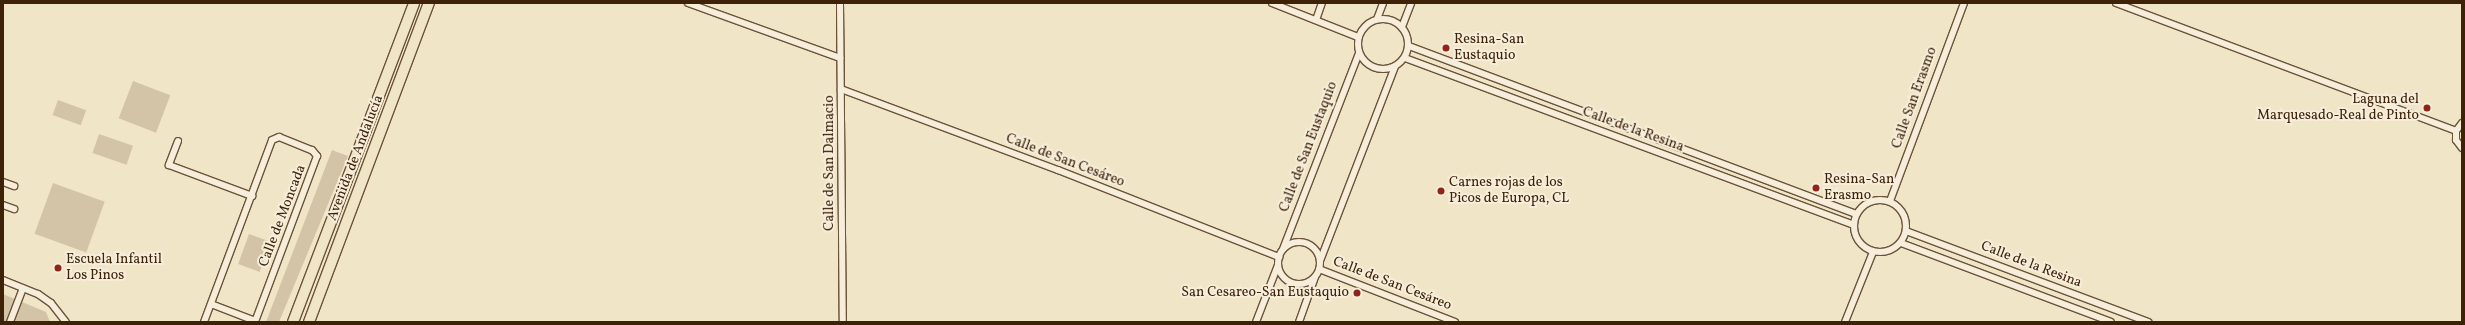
<!DOCTYPE html>
<meta charset="utf-8">
<style>
body{margin:0}
#map{position:relative;width:2465px;height:325px;overflow:hidden;background:#f1e5c8;font-family:Vollkorn,serif}
div>[style]{position:absolute}
.green>*{inset:0;background:#d3c4a7;transform-origin:0 0}
.roads{filter:drop-shadow(1px 0 #6b5338) drop-shadow(-1px 0 #6b5338) drop-shadow(0 1px #6b5338) drop-shadow(0 -1px #6b5338)}
.street>*{height:6px;margin:-3px;padding:0 3px;transform-origin:3px;border-radius:3px;background:#f6eedb}
.street>.ring{margin:-3px;padding:0;box-sizing:content-box;background:none;border:6px solid #f6eedb;border-radius:50%}
.primary>*{height:10px;margin:-5px;padding:0 5px;transform-origin:5px;border-radius:5px;background:#f1e5c8}
.dots>*{width:11px;height:11px;translate:-50% -50%;box-sizing:border-box;border:2px solid #f6eedb;border-radius:50%}
span{translate:-50% -50%;white-space:nowrap;text-align:center;line-height:1.15;-webkit-text-stroke:4px #f6eedb;paint-order:stroke}
.poi-label{font-size:14px;color:#3e2208}
.left{translate:0 -50%;text-align:left}
.right{translate:-100% -50%;text-align:right}
.street-label{font-size:14px;color:#3e2208}
.frame{position:absolute;inset:0;border:4px solid #3e2208;pointer-events:none}
</style>
<div id="map">
<div class="green">
<div style="left:133px;top:81px;width:40px;height:40px;rotate:21deg"></div>
<div style="left:58px;top:100px;width:30px;height:16px;rotate:20deg"></div>
<div style="left:99px;top:134px;width:36px;height:20px;rotate:19deg"></div>
<div style="clip-path:polygon(332px 150px,348px 156px,279px 322px,266px 322px)"></div>
<div style="left:53px;top:183px;width:55px;height:54px;rotate:20deg"></div>
<div style="left:249px;top:234px;width:23px;height:32px;rotate:20deg"></div>
<div style="clip-path:polygon(3px 294px,46px 312px,50px 322px,3px 322px)"></div>
</div>
<div class="roads">
<div class="street">
<div style="left:688px;top:3px;width:162px;rotate:19.9deg"></div>
<div style="left:840px;top:3px;width:319px;rotate:89.5deg"></div>
<div style="left:1272px;top:3px;width:92px;rotate:21.6deg"></div>
<div style="left:2116px;top:3px;width:363px;rotate:20.6deg"></div>
<div class="ring" style="left:1358px;top:19px;width:44px;height:44px"></div>
<div style="left:1377px;top:19px;width:17px;rotate:-69deg"></div>
<div style="left:1316px;top:20px;width:18px;rotate:-71deg"></div>
<div style="left:1402px;top:27px;width:26px;rotate:-69deg"></div>
<div style="left:1409px;top:46px;width:478px;rotate:20.6deg"></div>
<div style="left:1405px;top:58px;width:478px;rotate:20.4deg"></div>
<div style="left:841px;top:89px;width:232px;rotate:20.5deg"></div>
<div style="left:1058px;top:170px;width:238px;rotate:21.5deg"></div>
<div style="left:2462px;top:123px;width:10px;rotate:127deg"></div>
<div style="left:2456px;top:131px;width:9px;rotate:90deg"></div>
<div style="left:2456px;top:140px;width:10px;rotate:53deg"></div>
<div style="left:178px;top:141px;width:26px;rotate:111deg"></div>
<div style="left:169px;top:165px;width:89px;rotate:20.5deg"></div>
<div style="left:3px;top:182px;width:12px;rotate:20deg"></div>
<div class="ring" style="left:1854px;top:200px;width:46px;height:46px"></div>
<div style="left:1890px;top:201px;width:211px;rotate:-69.5deg"></div>
<div style="left:3px;top:205px;width:12px;rotate:20deg"></div>
<div style="left:1906px;top:231px;width:259px;rotate:20.6deg"></div>
<div class="ring" style="left:1278px;top:242px;width:36px;height:36px"></div>
<div style="left:1901px;top:243px;width:224px;rotate:20.6deg"></div>
<div style="left:1283px;top:249px;width:210px;rotate:-68.8deg"></div>
<div style="left:1320px;top:261px;width:208px;rotate:-68.9deg"></div>
<div style="left:1319px;top:269px;width:146px;rotate:21.3deg"></div>
<div style="left:3px;top:280px;width:38px;rotate:22deg"></div>
<div style="left:38px;top:294px;width:16px;rotate:35deg"></div>
<div style="left:51px;top:303px;width:24px;rotate:52deg"></div>
<div style="left:211px;top:304px;width:47px;rotate:21.1deg"></div>
<div style="left:10px;top:322px;width:36px;rotate:-69deg"></div>
<div style="left:204px;top:322px;width:194px;rotate:-69.5deg"></div>
<div style="left:272px;top:140px;width:8px;rotate:-23deg"></div>
<div style="left:279px;top:137px;width:35px;rotate:22deg"></div>
<div style="left:312px;top:150px;width:8px;rotate:50deg"></div>
<div style="left:317px;top:156px;width:177px;rotate:110.5deg"></div>
<div style="left:1256px;top:322px;width:61px;rotate:-68.9deg"></div>
<div style="left:1299px;top:322px;width:48px;rotate:-70.4deg"></div>
<div style="left:1845px;top:322px;width:75px;rotate:-68.2deg"></div>
</div>
<div class="primary">
<div style="left:293px;top:322px;width:341px;rotate:-69.2deg"></div>
<div style="left:309px;top:322px;width:341px;rotate:-69.4deg"></div>
</div>
</div>
<div class="dots">
<div style="left:1446px;top:48px;background:#8f2418"></div>
<div style="left:2427px;top:108px;background:#8f2418"></div>
<div style="left:1816px;top:188px;background:#8f2418"></div>
<div style="left:1441px;top:191px;background:#8f2418"></div>
<div style="left:58px;top:268px;background:#8f2418"></div>
<div style="left:1357px;top:293px;background:#8f2418"></div>
</div>
<div class="poi-label">
<span class="left" style="left:1454px;top:48px">Resina-San<br>Eustaquio</span>
<span class="right" style="left:2419px;top:108px">Laguna del<br>Marquesado-Real de Pinto</span>
<span class="left" style="left:1824px;top:188px">Resina-San<br>Erasmo</span>
<span class="left" style="left:1449px;top:191px">Carnes rojas de los<br>Picos de Europa, CL</span>
<span class="left" style="left:66px;top:268px">Escuela Infantil<br>Los Pinos</span>
<span class="right" style="left:1349px;top:293px">San Cesareo-San Eustaquio</span>
</div>
<div class="street-label">
<span style="left:1915px;top:98px;rotate:-70deg">Calle San Erasmo</span>
<span style="left:1633px;top:130px;rotate:20deg">Calle de la Resina</span>
<span style="left:1309px;top:147px;rotate:-69deg">Calle de San Eustaquio</span>
<span style="left:356px;top:158px;rotate:-69deg">Avenida de Andalucía</span>
<span style="left:1065px;top:161px;rotate:21deg">Calle de San Cesáreo</span>
<span style="left:830px;top:163px;rotate:-90deg">Calle de San Dalmacio</span>
<span style="left:283px;top:216px;rotate:-69deg">Calle de Moncada</span>
<span style="left:2031px;top:265px;rotate:21deg">Calle de la Resina</span>
<span style="left:1392px;top:284px;rotate:21deg">Calle de San Cesáreo</span>
</div>
<div class="frame"></div>
</div>
